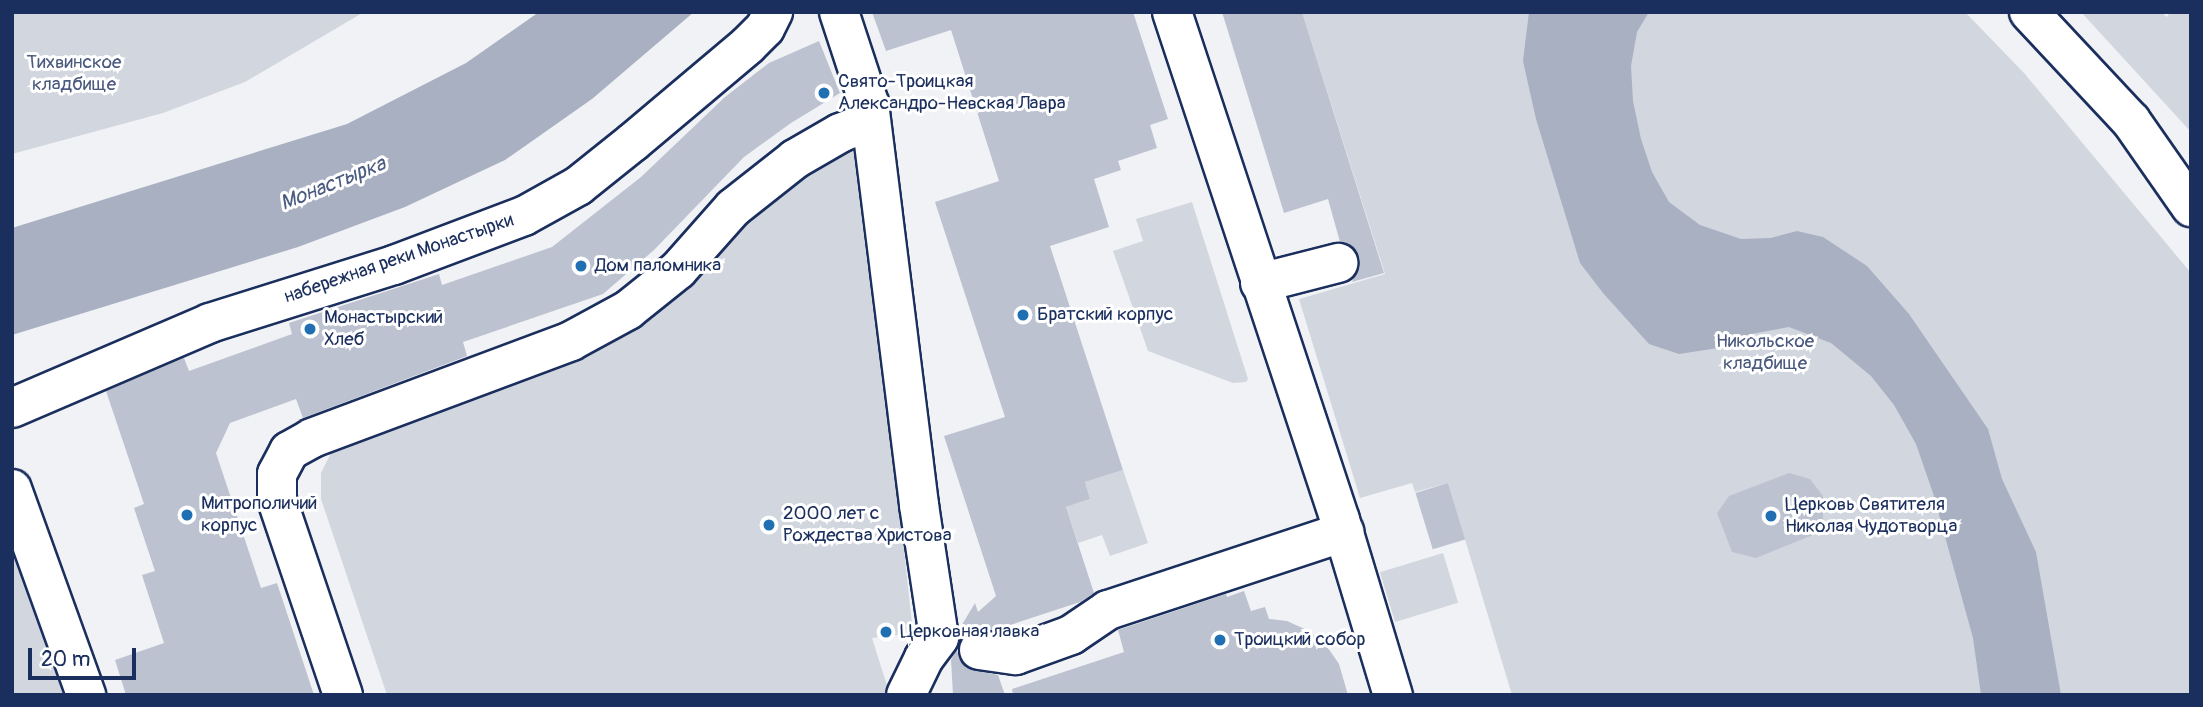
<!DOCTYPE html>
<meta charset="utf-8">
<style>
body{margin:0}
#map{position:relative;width:2203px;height:707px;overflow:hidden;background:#f1f2f5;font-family:Pangolin,sans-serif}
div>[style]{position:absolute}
.green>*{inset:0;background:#d2d6df;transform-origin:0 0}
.water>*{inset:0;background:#a8b0c2}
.building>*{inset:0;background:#bcc2d0;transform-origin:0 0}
.roads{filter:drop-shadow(2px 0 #1b2f5e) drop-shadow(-2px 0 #1b2f5e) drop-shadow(0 2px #1b2f5e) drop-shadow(0 -2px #1b2f5e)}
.minor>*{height:38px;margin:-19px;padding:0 19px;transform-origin:19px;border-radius:19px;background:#fff}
.major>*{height:38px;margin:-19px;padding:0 19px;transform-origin:19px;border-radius:19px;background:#fff}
.dots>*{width:19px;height:19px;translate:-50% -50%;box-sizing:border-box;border:4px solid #fff;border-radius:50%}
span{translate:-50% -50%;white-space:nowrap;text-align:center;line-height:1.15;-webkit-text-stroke:6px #fff;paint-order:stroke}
.park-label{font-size:19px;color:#49597e}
.poi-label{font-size:19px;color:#1b2f5e}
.left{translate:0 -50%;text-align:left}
.street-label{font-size:19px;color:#1b2f5e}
.water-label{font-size:21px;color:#4c5c81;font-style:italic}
.frame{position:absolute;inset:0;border:14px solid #1b2f5e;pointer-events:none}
.scale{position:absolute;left:28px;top:648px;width:108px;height:32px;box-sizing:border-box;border:4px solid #1b2f5e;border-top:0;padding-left:9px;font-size:21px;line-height:24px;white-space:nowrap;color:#1b2f5e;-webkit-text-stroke:5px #fff;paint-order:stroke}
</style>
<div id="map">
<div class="green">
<div style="clip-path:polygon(12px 12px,364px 12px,245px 82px,163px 113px,12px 154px)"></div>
<div style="clip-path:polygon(1302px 12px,1965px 12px,2024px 73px,2191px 273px,2191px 695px,1512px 695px,1448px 483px,1415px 492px,1412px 483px,1360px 498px,1299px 299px,1385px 274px)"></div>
<div style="clip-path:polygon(2081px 12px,2161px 12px,2167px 17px,2170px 12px,2191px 12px,2191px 132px)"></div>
<div style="clip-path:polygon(834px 151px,863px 151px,862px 163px,913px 633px,872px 638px,890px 695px,387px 695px,321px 499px,321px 473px,331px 453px,351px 438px,654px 311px,706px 269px,763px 205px)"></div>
<div style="clip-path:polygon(1192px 202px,1248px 379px,1246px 382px,1233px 383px,1148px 351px,1113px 251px,1143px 241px,1136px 219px)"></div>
<div style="clip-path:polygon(1123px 470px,1148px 543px,1110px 556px,1102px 535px,1078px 543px,1066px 507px,1090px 499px,1085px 482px)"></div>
<div style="clip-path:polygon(19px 551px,67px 695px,12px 695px,12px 554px)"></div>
<div style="left:1443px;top:553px;width:52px;height:66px;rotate:73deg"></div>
</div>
<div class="water">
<div style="clip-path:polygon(539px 12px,694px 12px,592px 99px,505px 160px,405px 207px,298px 247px,12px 335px,12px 228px,347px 124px,466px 63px)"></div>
<div style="clip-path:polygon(1529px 12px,1649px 12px,1637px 32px,1631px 66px,1633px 101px,1641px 139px,1652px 172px,1669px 202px,1700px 225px,1741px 239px,1771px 238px,1797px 231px,1823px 237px,1867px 266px,1909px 314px,1988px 429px,2002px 479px,2036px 552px,2061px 695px,1981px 695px,1973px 638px,1933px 493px,1916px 444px,1894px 405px,1871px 376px,1831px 343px,1789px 327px,1751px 334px,1718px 348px,1679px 354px,1649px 344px,1603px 293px,1580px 263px,1536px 119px,1523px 61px)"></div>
</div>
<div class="building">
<div style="clip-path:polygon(872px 12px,1133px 12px,1168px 119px,1150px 125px,1157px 148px,1118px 161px,1121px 170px,1094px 179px,1109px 227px,1050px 246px,1123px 470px,1085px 482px,1090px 499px,1066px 507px,1094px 593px,1080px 602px,995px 630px,971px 630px,960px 639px,960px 628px,975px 603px,978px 612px,996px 596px,944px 436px,1005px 417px,935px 202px,999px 181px,951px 30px,886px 51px)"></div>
<div style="clip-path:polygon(1222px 12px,1302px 12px,1384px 273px,1352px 282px,1359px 268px,1359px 257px,1353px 247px,1340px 242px,1328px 199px,1284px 213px)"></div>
<div style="clip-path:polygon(819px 41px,840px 93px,791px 123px,744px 157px,654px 250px,603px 294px,463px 342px,467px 356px,303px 418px,296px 399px,230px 423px,216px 453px,261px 588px,277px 583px,314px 695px,126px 695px,115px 660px,164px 643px,142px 575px,155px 571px,134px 508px,144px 504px,106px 391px,184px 358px,189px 371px,292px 334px,289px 323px,439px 274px,442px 285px,552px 247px,641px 177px,725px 97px,769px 63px)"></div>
<div style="clip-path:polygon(1789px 473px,1810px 479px,1823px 496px,1823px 519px,1813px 535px,1756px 558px,1732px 552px,1717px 513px,1729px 496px)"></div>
<div style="left:1448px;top:483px;width:59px;height:34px;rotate:73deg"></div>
<div style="clip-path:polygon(1244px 591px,1251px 611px,1265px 607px,1269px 619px,1287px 621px,1309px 631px,1326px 645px,1339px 664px,1348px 695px,1013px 695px,1012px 689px,1124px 652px,1118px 630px,1226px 594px,1227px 597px)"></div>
<div style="clip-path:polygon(957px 649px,959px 659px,966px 668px,998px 675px,1005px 695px,953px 695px,951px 660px)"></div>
</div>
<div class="roads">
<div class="minor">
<div style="left:839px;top:12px;width:96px;rotate:71.8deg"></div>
<div style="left:869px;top:103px;width:405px;rotate:82.9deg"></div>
<div style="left:919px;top:505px;width:134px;rotate:81.4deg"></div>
<div style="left:939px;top:638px;width:25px;rotate:127deg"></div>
<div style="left:924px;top:658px;width:41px;rotate:115.9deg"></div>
<div style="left:1172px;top:12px;width:535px;rotate:71.7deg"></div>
<div style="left:1340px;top:520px;width:183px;rotate:73.2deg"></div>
<div style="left:1260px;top:283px;width:81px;rotate:-14.4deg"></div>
<div style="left:12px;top:408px;width:215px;rotate:-23.2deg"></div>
<div style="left:210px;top:323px;width:193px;rotate:-17.5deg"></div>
<div style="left:394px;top:265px;width:139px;rotate:-20.7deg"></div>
<div style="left:524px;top:216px;width:62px;rotate:-29.1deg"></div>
<div style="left:578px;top:186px;width:70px;rotate:-38.7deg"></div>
<div style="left:633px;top:142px;width:150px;rotate:-40.1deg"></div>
<div style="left:748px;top:45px;width:24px;rotate:-45deg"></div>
<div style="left:765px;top:28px;width:18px;rotate:-63deg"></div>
<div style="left:12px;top:489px;width:219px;rotate:70.2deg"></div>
<div style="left:979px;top:650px;width:37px;rotate:8deg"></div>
<div style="left:1016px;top:655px;width:59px;rotate:-20deg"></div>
<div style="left:1071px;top:635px;width:45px;rotate:-34deg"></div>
<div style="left:1108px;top:610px;width:249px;rotate:-18.3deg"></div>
<div style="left:343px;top:695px;width:206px;rotate:-108.7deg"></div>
<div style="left:277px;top:500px;width:26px;rotate:-90deg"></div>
<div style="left:277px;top:474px;width:26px;rotate:-62deg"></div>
<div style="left:289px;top:451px;width:26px;rotate:-29deg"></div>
<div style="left:312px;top:438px;width:277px;rotate:-20.5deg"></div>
<div style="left:571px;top:341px;width:65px;rotate:-28.5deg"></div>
<div style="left:628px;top:310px;width:64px;rotate:-38.7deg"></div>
<div style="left:678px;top:270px;width:83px;rotate:-48.4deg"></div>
<div style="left:733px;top:208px;width:79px;rotate:-38.3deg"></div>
<div style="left:795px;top:159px;width:52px;rotate:-30deg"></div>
<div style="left:840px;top:133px;width:16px;rotate:-22deg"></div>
<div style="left:855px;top:127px;width:16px"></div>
</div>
<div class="major">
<div style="left:2029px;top:12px;width:149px;rotate:46.9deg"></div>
<div style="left:2131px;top:121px;width:105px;rotate:55.1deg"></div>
</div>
</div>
<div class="dots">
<div style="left:824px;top:93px;background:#1f6fb2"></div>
<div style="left:581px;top:266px;background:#1f6fb2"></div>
<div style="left:1023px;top:315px;background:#1f6fb2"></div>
<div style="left:310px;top:329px;background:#1f6fb2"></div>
<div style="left:187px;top:515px;background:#1f6fb2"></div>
<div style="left:1771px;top:516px;background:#1f6fb2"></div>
<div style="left:769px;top:525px;background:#1f6fb2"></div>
<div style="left:886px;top:632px;background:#1f6fb2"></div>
<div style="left:1220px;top:640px;background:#1f6fb2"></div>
</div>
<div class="park-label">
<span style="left:74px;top:74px">Тихвинское<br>кладбище</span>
<span style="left:1765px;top:353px">Никольское<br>кладбище</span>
</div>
<div class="poi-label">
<span class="left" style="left:838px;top:93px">Свято-Троицкая<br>Александро-Невская Лавра</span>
<span class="left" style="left:595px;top:266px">Дом паломника</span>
<span class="left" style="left:1037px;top:315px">Братский корпус</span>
<span class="left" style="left:324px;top:329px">Монастырский<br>Хлеб</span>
<span class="left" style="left:201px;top:515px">Митрополичий<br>корпус</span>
<span class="left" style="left:1785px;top:516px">Церковь Святителя<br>Николая Чудотворца</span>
<span class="left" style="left:783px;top:525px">2000 лет с<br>Рождества Христова</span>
<span class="left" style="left:900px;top:632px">Церковная лавка</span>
<span class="left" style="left:1234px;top:640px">Троицкий собор</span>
</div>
<div class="street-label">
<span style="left:399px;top:259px;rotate:-19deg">набережная реки Монастырки</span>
</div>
<div class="water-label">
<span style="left:333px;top:184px;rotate:-22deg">Монастырка</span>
</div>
<div class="frame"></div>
<div class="scale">20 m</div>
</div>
